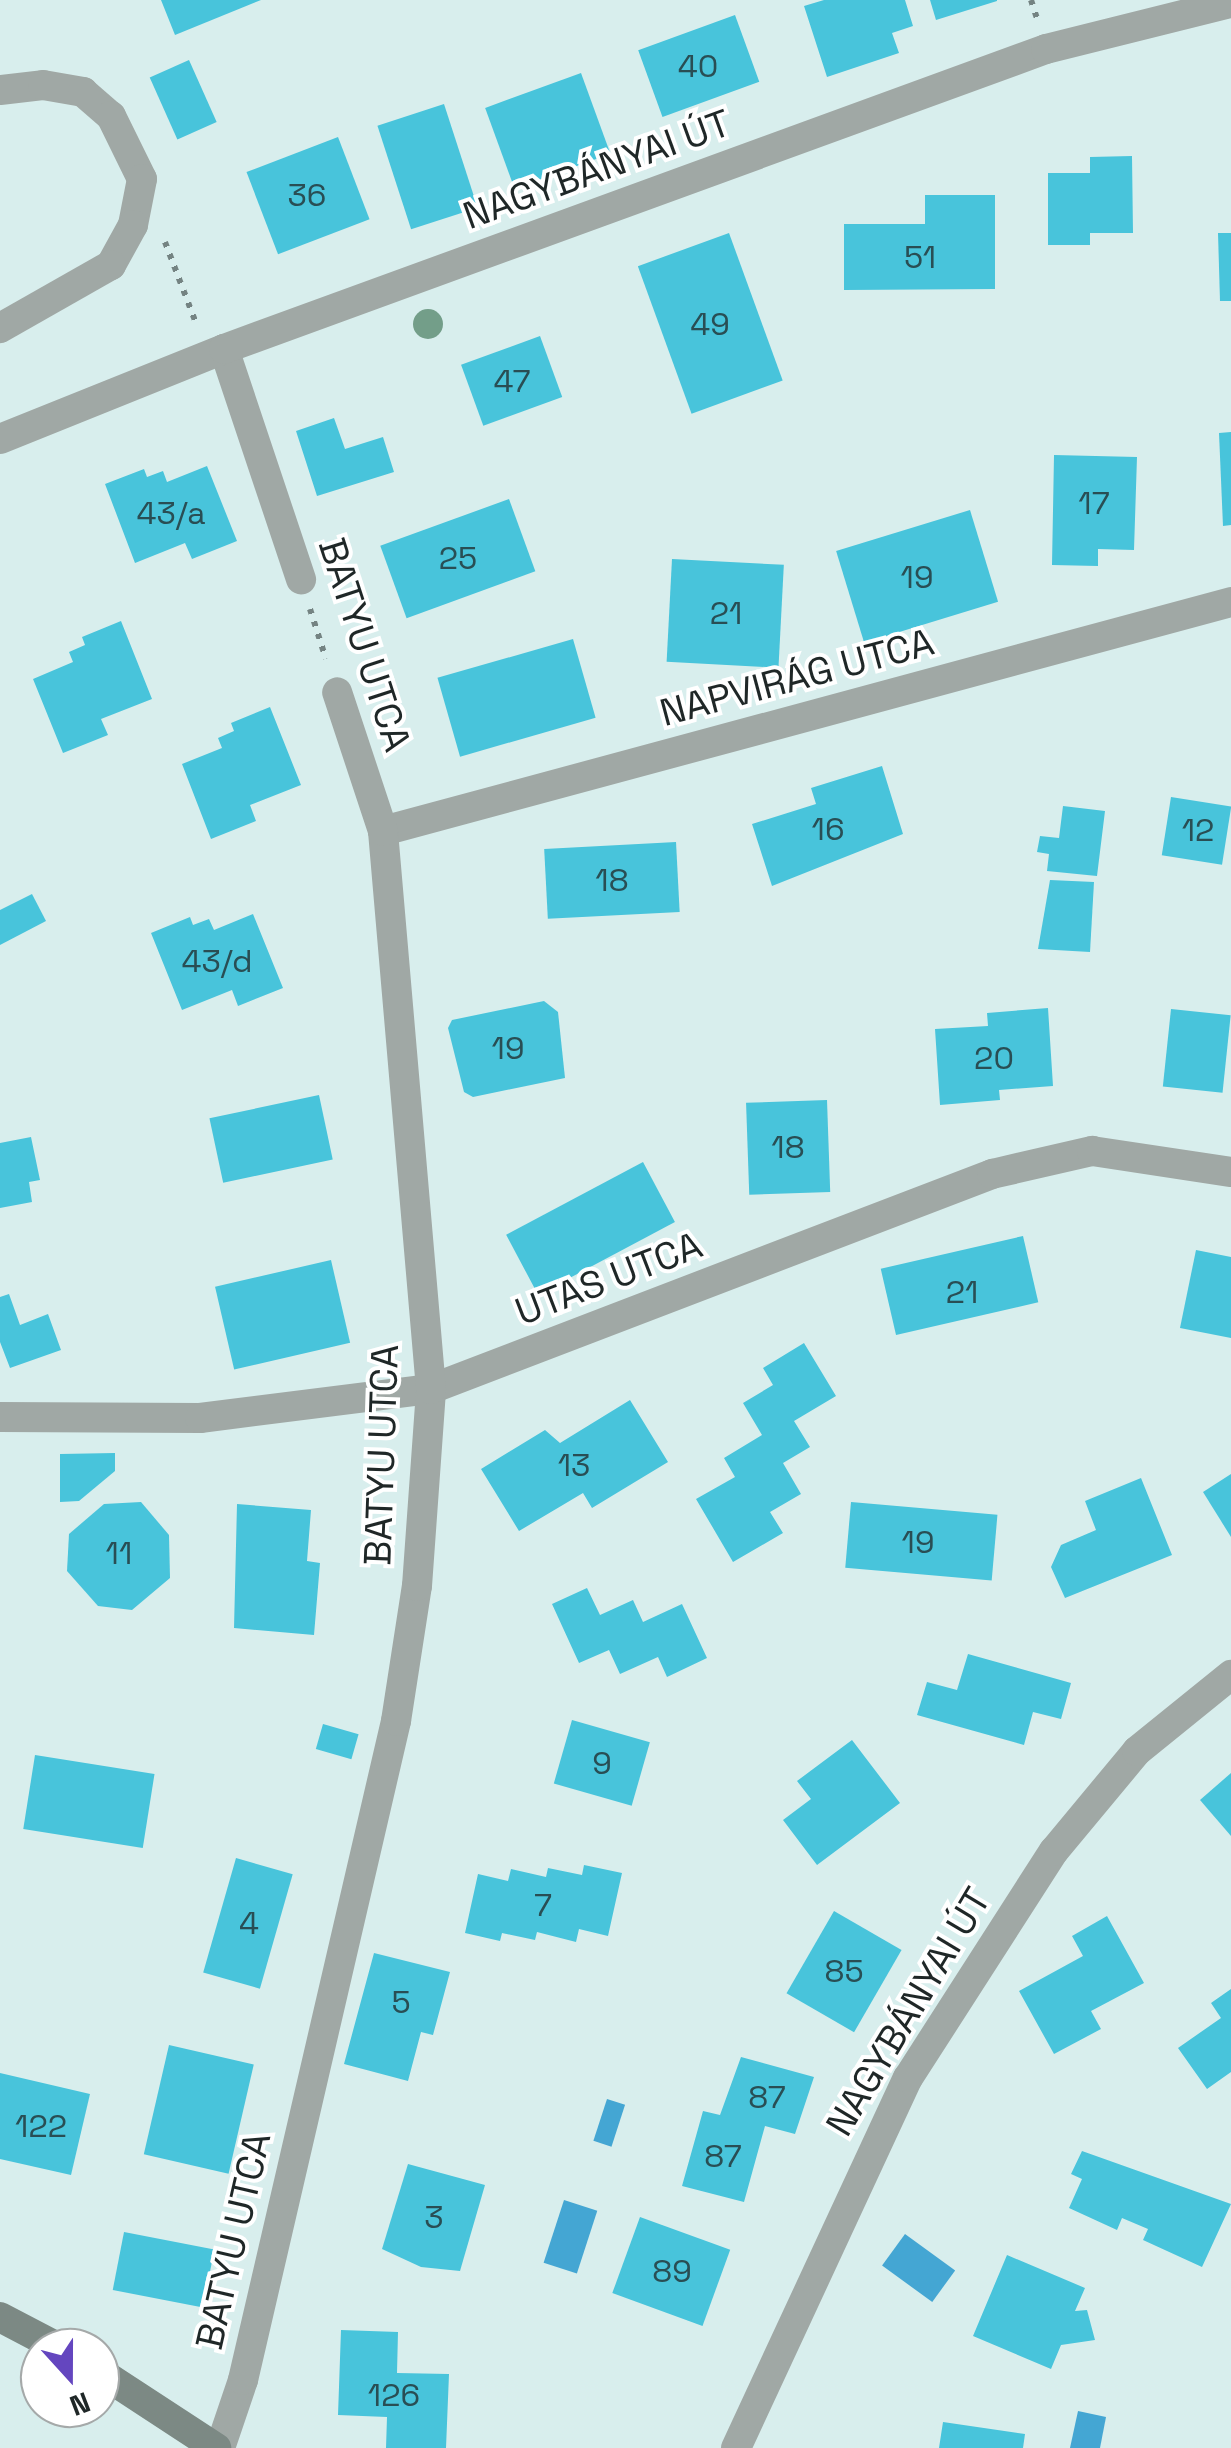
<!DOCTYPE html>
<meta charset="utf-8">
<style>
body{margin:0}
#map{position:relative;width:1231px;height:2448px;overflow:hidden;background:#d8eeed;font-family:"Space Grotesk",sans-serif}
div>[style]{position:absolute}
.water>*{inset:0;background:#44a6d3;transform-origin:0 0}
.building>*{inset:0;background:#48c4db;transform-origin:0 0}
.path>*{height:6px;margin-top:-3px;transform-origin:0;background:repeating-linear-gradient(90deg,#748382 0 5px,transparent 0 13px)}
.street>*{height:30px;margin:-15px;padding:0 15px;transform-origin:15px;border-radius:15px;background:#a0a8a5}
.secondary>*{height:30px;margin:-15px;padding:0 15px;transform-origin:15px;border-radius:15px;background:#7c8984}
.trees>*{width:30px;height:30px;margin:-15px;border-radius:50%;background:#739e89}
span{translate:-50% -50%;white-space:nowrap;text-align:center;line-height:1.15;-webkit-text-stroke:8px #fff;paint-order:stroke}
.number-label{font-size:32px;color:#294e54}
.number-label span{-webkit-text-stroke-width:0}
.street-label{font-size:38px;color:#1f2727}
.north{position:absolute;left:20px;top:2328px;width:100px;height:100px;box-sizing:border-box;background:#fff;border:2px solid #a5a9a9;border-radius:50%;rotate:159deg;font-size:28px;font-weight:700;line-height:40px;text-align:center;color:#1f2727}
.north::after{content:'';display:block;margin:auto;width:35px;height:45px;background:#6446bf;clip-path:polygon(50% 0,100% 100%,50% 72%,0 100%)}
</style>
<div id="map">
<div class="water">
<div style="left:607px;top:2099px;width:19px;height:44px;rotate:18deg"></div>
<div style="left:564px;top:2200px;width:35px;height:66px;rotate:18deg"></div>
<div style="left:905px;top:2234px;width:62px;height:39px;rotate:36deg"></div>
<div style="clip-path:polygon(1078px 2411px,1106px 2417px,1100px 2448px,1070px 2448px)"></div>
</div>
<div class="building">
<div style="clip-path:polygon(161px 0,261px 0,175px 35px)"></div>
<div style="clip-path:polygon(824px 0,905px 0,913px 26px,892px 33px,899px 53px,827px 77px,804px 6px)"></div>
<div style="clip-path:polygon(930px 0,997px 0,997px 1px,936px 20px)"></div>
<div style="left:735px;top:15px;width:71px;height:103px;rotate:70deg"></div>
<div style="left:189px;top:60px;width:68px;height:43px;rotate:66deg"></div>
<div style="left:581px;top:73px;width:86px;height:102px;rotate:70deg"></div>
<div style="left:444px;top:104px;width:109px;height:70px;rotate:72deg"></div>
<div style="left:338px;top:137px;width:88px;height:98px;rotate:69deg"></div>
<div style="clip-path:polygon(1132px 156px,1133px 233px,1090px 233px,1090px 245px,1048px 245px,1048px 173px,1090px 173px,1090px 157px)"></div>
<div style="clip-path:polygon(925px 195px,995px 195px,995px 289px,844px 290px,844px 224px,925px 224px)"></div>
<div style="left:729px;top:233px;width:157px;height:97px;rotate:70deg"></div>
<div style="clip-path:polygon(1218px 233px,1231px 233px,1231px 301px,1220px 301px)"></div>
<div style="left:540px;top:336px;width:65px;height:84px;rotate:70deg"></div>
<div style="clip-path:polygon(334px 418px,345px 449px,383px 437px,394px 472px,317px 496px,296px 431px)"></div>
<div style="clip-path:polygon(1231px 432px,1231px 525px,1223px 526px,1219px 433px)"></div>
<div style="clip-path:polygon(1054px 455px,1137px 457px,1134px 550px,1098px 549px,1098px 566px,1052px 565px)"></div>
<div style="clip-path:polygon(207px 466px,237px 541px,192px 559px,185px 543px,135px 563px,105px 484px,144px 469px,147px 477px,163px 471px,167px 482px)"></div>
<div style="left:509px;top:499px;width:77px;height:137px;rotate:70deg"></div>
<div style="left:970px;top:510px;width:96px;height:140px;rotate:73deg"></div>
<div style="left:672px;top:559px;width:112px;height:103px;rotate:3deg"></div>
<div style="clip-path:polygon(121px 621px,152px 699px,101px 719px,108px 735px,63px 753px,33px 679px,73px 662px,69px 652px,85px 645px,82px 637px)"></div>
<div style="left:573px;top:639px;width:82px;height:141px;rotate:74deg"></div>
<div style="clip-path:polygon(270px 707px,301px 785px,250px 805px,256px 821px,211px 839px,182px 764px,222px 748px,218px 738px,234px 731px,231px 723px)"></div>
<div style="clip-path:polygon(882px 766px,903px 834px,772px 886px,752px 824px,816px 804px,811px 788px)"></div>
<div style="left:1171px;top:797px;width:61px;height:59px;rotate:9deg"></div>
<div style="clip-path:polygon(1063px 806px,1105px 811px,1097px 876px,1047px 871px,1049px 854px,1037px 852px,1040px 836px,1059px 838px)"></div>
<div style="left:676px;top:842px;width:70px;height:132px;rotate:87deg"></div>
<div style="clip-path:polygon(1050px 880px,1094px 882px,1090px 952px,1038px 949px)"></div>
<div style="clip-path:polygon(32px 894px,46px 921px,0 945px,0 910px)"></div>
<div style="clip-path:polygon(253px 914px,283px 988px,238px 1006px,232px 990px,182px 1010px,151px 933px,190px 917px,193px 925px,209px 919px,214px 930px)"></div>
<div style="clip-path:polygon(544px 1001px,558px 1012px,565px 1078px,473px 1097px,464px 1092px,448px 1028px,452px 1020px)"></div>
<div style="clip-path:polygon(1048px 1008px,1053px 1086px,999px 1090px,1000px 1100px,940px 1105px,935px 1029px,988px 1026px,987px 1013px)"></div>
<div style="left:1171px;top:1009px;width:60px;height:78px;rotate:6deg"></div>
<div style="left:319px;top:1095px;width:66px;height:112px;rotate:78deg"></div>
<div style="left:827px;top:1100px;width:92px;height:81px;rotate:88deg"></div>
<div style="clip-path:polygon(31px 1137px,40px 1180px,29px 1182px,32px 1202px,0 1208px,0 1143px)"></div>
<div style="left:643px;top:1162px;width:68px;height:155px;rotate:62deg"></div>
<div style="left:1023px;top:1236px;width:68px;height:146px;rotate:77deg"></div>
<div style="clip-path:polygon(1196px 1250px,1231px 1257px,1231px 1338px,1180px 1328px)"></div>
<div style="left:331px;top:1260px;width:85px;height:119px;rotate:77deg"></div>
<div style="clip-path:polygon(9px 1294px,20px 1325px,48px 1314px,61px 1350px,10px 1368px,0 1342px,0 1297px)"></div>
<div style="clip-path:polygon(804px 1343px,836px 1396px,794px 1421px,810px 1447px,783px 1463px,801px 1494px,770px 1512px,783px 1533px,733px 1562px,696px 1499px,735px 1477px,724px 1458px,762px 1435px,743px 1403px,773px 1385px,763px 1368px)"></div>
<div style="clip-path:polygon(630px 1400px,668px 1462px,592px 1508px,583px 1493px,519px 1531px,481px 1469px,545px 1430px,560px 1443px)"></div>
<div style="clip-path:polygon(115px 1453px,115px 1471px,79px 1501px,60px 1502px,60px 1454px)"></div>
<div style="clip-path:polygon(1231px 1474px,1231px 1537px,1203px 1492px)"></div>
<div style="clip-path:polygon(1141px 1478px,1172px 1555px,1065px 1598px,1051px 1567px,1061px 1545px,1096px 1530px,1085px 1501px)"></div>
<div style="clip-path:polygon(141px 1502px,169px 1535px,170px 1578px,132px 1610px,98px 1606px,67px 1571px,69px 1534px,104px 1504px)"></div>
<div style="left:851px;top:1502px;width:147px;height:66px;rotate:5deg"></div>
<div style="clip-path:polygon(237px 1504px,311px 1510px,307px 1561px,320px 1563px,314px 1635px,234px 1628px)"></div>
<div style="clip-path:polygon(587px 1588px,600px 1615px,633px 1600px,643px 1622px,682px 1604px,707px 1658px,667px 1677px,658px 1657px,620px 1674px,609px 1650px,579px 1663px,552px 1604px)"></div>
<div style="clip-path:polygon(968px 1654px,1071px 1683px,1061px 1719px,1033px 1712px,1024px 1745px,917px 1715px,927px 1682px,957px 1690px)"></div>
<div style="left:572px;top:1720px;width:81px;height:66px;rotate:16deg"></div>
<div style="left:323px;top:1724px;width:37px;height:26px;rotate:16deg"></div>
<div style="clip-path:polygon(852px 1740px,900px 1803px,817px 1865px,783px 1820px,811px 1799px,797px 1781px)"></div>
<div style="left:35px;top:1755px;width:121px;height:75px;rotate:9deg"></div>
<div style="clip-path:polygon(1231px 1773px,1231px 1836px,1200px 1800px)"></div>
<div style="left:236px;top:1858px;width:59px;height:119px;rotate:16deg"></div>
<div style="clip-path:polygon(584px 1865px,622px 1873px,608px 1936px,579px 1929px,576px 1942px,537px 1932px,535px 1940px,502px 1933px,500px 1941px,465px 1933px,478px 1874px,508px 1881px,511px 1869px,546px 1877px,548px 1868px,582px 1875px)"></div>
<div style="left:834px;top:1911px;width:78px;height:95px;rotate:30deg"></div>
<div style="clip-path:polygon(1107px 1916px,1144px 1983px,1091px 2011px,1101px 2029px,1054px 2054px,1019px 1991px,1083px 1956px,1072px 1936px)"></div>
<div style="clip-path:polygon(374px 1953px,450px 1972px,433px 2035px,421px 2032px,408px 2081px,344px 2064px)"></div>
<div style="clip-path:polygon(1231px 1989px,1231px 2072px,1207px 2089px,1178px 2048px,1221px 2018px,1211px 2003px)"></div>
<div style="left:169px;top:2045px;width:87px;height:112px;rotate:13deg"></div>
<div style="clip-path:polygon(741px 2057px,814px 2077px,795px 2134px,765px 2126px,744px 2202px,682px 2186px,703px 2111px,720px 2115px)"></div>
<div style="clip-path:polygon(0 2073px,90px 2094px,71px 2175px,0 2159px)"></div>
<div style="clip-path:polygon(1082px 2151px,1231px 2204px,1202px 2267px,1143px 2240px,1148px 2229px,1122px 2218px,1117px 2230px,1069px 2208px,1082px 2179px,1071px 2174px)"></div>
<div style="clip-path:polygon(408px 2164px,485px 2185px,460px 2271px,421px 2267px,382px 2249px)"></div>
<div style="left:640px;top:2217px;width:96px;height:81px;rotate:20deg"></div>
<div style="left:124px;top:2232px;width:92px;height:59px;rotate:11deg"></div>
<div style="clip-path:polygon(1007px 2255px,1085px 2288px,1075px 2311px,1087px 2310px,1095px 2340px,1061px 2345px,1051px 2369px,973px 2336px)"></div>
<div style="clip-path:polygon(341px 2330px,398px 2332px,397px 2373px,449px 2374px,446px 2448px,386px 2448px,387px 2417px,338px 2415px)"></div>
<div style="clip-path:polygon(943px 2422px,1025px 2434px,1023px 2448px,939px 2448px)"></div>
</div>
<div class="path">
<div style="left:1031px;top:0;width:19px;rotate:72deg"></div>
<div style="left:165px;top:242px;width:87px;rotate:69.1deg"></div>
<div style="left:310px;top:609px;width:52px;rotate:72.3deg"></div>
</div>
<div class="street">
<div style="left:0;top:90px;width:43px;rotate:-6.6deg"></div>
<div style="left:43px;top:85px;width:41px;rotate:9.9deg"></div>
<div style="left:83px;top:92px;width:37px;rotate:41deg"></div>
<div style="left:111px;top:116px;width:70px;rotate:63.8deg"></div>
<div style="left:142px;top:179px;width:47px;rotate:101.1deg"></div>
<div style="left:133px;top:225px;width:46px;rotate:118.8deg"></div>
<div style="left:111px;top:265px;width:128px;rotate:150.4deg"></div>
<div style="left:224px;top:349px;width:243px;rotate:71.5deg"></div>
<div style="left:0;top:439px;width:241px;rotate:-21.9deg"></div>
<div style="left:224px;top:349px;width:875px;rotate:-20.05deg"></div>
<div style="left:1046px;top:49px;width:191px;rotate:-14deg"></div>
<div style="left:383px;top:831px;width:878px;rotate:-15.11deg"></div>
<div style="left:0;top:1417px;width:200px;rotate:0.3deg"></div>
<div style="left:200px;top:1418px;width:233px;rotate:-7.2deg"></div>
<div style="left:431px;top:1389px;width:601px;rotate:-20.97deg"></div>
<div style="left:992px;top:1174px;width:103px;rotate:-13deg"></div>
<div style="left:1092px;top:1151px;width:141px;rotate:8.6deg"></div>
<div style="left:220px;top:2448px;width:72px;rotate:-71.3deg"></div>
<div style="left:243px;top:2380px;width:677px;rotate:-76.93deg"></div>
<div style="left:396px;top:1721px;width:137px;rotate:-81.2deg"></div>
<div style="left:417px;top:1586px;width:197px;rotate:-85.9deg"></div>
<div style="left:431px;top:1389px;width:560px;rotate:-94.92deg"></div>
<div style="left:383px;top:831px;width:146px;rotate:-108.3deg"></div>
<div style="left:736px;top:2448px;width:408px;rotate:-65.1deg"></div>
<div style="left:908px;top:2078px;width:270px;rotate:-57.3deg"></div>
<div style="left:1054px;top:1851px;width:130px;rotate:-50.3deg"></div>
<div style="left:1137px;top:1751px;width:121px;rotate:-39deg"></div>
</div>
<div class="secondary">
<div style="left:0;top:2317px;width:67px;rotate:27.7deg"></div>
<div style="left:100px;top:2372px;width:139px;rotate:33.2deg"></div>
</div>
<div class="trees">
<div style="left:428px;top:324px"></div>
</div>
<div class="number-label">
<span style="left:698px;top:66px">40</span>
<span style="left:307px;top:195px">36</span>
<span style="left:920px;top:257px">51</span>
<span style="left:710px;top:324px">49</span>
<span style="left:512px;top:381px">47</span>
<span style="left:1094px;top:503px">17</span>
<span style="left:171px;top:513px">43/a</span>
<span style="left:458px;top:558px">25</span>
<span style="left:917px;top:577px">19</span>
<span style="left:726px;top:613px">21</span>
<span style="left:828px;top:829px">16</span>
<span style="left:1198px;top:830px">12</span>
<span style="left:612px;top:880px">18</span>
<span style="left:217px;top:961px">43/d</span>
<span style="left:508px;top:1048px">19</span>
<span style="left:994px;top:1058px">20</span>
<span style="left:788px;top:1147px">18</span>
<span style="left:962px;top:1292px">21</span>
<span style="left:574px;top:1465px">13</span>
<span style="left:918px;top:1542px">19</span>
<span style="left:119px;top:1553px">11</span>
<span style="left:602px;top:1763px">9</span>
<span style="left:543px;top:1905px">7</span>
<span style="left:249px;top:1923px">4</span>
<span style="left:844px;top:1971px">85</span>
<span style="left:401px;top:2002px">5</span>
<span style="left:767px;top:2097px">87</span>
<span style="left:41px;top:2126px">122</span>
<span style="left:723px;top:2156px">87</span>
<span style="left:434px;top:2217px">3</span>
<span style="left:672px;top:2271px">89</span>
<span style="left:394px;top:2395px">126</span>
</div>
<div class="street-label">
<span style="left:597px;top:170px;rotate:-20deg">NAGYBÁNYAI ÚT</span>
<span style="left:364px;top:645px;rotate:72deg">BATYU UTCA</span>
<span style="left:797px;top:678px;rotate:-15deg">NAPVIRÁG UTCA</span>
<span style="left:609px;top:1279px;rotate:-21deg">UTAS UTCA</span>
<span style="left:382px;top:1455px;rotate:-88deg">BATYU UTCA</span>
<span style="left:909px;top:2012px;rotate:-59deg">NAGYBÁNYAI ÚT</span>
<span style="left:234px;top:2241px;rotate:-77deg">BATYU UTCA</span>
</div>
<div class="north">N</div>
</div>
